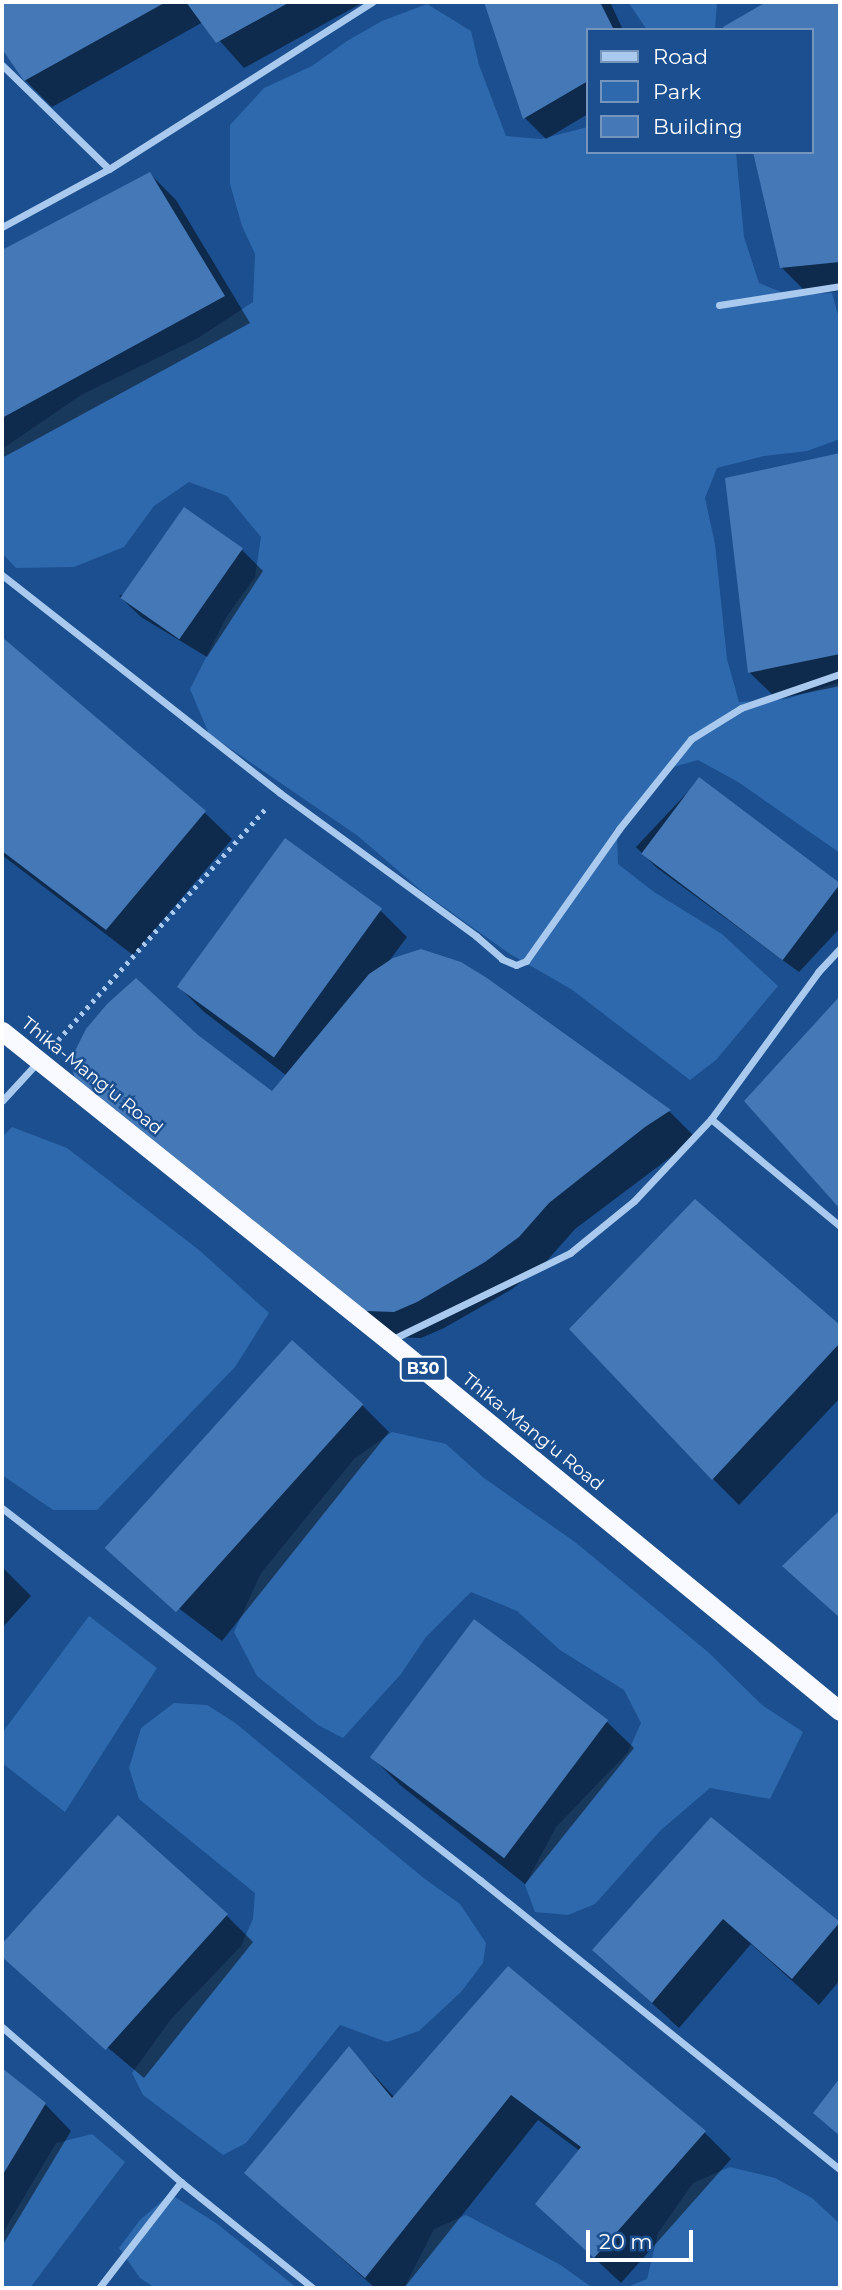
<!DOCTYPE html>
<style>
body{margin:0}
#map{position:relative;width:842px;height:2290px;overflow:hidden;background:#1b4f8f;font-family:Montserrat,sans-serif}
div>[style]{position:absolute}
.green>*{inset:0;background:#2e69ad}
.shadow>*{inset:0;background:#0007}
.building>*{inset:0;background:#4478b7;transform-origin:0 0}
.path>*{height:4.5px;margin-top:-2.25px;transform-origin:0;background:repeating-linear-gradient(90deg,#a9c9ee 0 3.5px,transparent 0 8.5px)}
.minor>*{height:7px;margin:-3.5px;padding:0 3.5px;transform-origin:3.5px;border-radius:3.5px;background:#a9c9ee}
.trunk>*{height:19px;margin:-9.5px;padding:0 9.5px;transform-origin:9.5px;border-radius:9.5px;background:#f8faff}
span{translate:-50% -50%;white-space:nowrap;text-align:center;line-height:1.15;-webkit-text-stroke:5px #1b4f8f;paint-order:stroke}
.shield-label span{padding:2px 5px;background:#1b4f8f;border:2px solid;border-radius:5px;-webkit-text-stroke-width:0}
.shield-label{font-size:16px;color:#fff;font-weight:700}
.street-label{font-size:18px;color:#fff}
.frame{position:absolute;inset:0;border:4px solid #fff;pointer-events:none}
.legend{position:absolute;left:586px;top:28px;width:228px;height:126px;box-sizing:border-box;background:#1b4f8f;border:2px solid #7695bc;margin:0;padding:9px 12px;list-style:none;font-size:21px;color:#fff}
.legend li{display:flex;align-items:center;gap:14px;height:35px}
.legend b{width:35px;border:2px solid #7695bc}
.scale{position:absolute;left:586px;top:2230px;width:107px;height:32px;box-sizing:border-box;border:4px solid #fff;border-top:0;padding-left:9px;font-size:21px;line-height:24px;white-space:nowrap;color:#fff;-webkit-text-stroke:5px #1b4f8f;paint-order:stroke}
</style>
<div id="map">
<div class="green">
<div style="clip-path:polygon(628px 2px,717px 2px,715px 30px,647px 30px)"></div>
<div style="clip-path:polygon(427px 4px,471px 31px,479px 65px,506px 136px,541px 139px,588px 127px,588px 152px,736px 152px,744px 237px,759px 283px,788px 295px,832px 293px,840px 322px,840px 439px,807px 451px,764px 456px,717px 468px,705px 498px,715px 544px,727px 659px,739px 702px,787px 699px,840px 682px,840px 853px,738px 782px,698px 760px,673px 767px,617px 833px,618px 864px,654px 892px,722px 934px,778px 986px,716px 1060px,690px 1080px,571px 989px,510px 954px,424px 893px,358px 836px,209px 734px,190px 689px,227px 616px,255px 577px,261px 537px,227px 496px,189px 482px,154px 506px,124px 547px,74px 567px,16px 568px,2px 553px,2px 449px,81px 395px,198px 338px,253px 302px,255px 254px,242px 226px,230px 184px,230px 125px,264px 88px,312px 66px,347px 41px,382px 21px)"></div>
<div style="clip-path:polygon(12px 1127px,67px 1148px,199px 1250px,269px 1313px,235px 1367px,97px 1510px,53px 1510px,2px 1475px,2px 1137px)"></div>
<div style="clip-path:polygon(392px 1432px,446px 1444px,484px 1478px,575px 1542px,708px 1652px,762px 1705px,803px 1732px,770px 1799px,710px 1788px,661px 1830px,595px 1904px,568px 1915px,535px 1912px,525px 1885px,556px 1827px,628px 1752px,641px 1723px,624px 1690px,560px 1650px,517px 1611px,471px 1592px,426px 1637px,401px 1674px,343px 1738px,318px 1725px,257px 1676px,234px 1632px,261px 1573px,354px 1459px)"></div>
<div style="clip-path:polygon(89px 1616px,157px 1668px,65px 1812px,2px 1763px,2px 1733px)"></div>
<div style="clip-path:polygon(174px 1703px,207px 1705px,234px 1722px,425px 1879px,460px 1904px,486px 1943px,483px 1963px,461px 1992px,419px 2031px,387px 2042px,340px 2025px,246px 2143px,223px 2155px,143px 2095px,132px 2073px,171px 2019px,241px 1946px,253px 1919px,255px 1893px,139px 1799px,129px 1768px,141px 1728px)"></div>
<div style="clip-path:polygon(92px 2134px,125px 2162px,30px 2288px,2px 2288px,2px 2234px,56px 2143px)"></div>
<div style="clip-path:polygon(730px 2167px,775px 2178px,812px 2198px,840px 2224px,840px 2288px,625px 2288px,647px 2279px,658px 2233px,693px 2183px)"></div>
<div style="clip-path:polygon(170px 2194px,216px 2223px,297px 2288px,155px 2288px,140px 2278px,119px 2248px,140px 2220px)"></div>
<div style="clip-path:polygon(466px 2215px,559px 2264px,593px 2288px,404px 2288px,434px 2229px)"></div>
</div>
<div class="shadow">
<div style="clip-path:polygon(2px 2px,364px 2px,244px 68px,203px 22px,52px 107px,25px 80px,2px 46px)"></div>
<div style="clip-path:polygon(486px 2px,610px 2px,623px 30px,588px 30px,588px 114px,546px 139px,525px 118px)"></div>
<div style="clip-path:polygon(769px 2px,840px 2px,840px 291px,808px 294px,781px 267px,812px 152px,812px 30px,725px 28px)"></div>
<div style="clip-path:polygon(150px 174px,176px 200px,250px 323px,2px 458px,2px 252px)"></div>
<div style="clip-path:polygon(840px 455px,840px 686px,777px 699px,750px 673px,727px 479px)"></div>
<div style="clip-path:polygon(242px 550px,263px 571px,207px 657px,141px 617px,119px 596px)"></div>
<div style="clip-path:polygon(2px 639px,205px 813px,232px 839px,133px 955px,2px 855px)"></div>
<div style="clip-path:polygon(700px 779px,840px 886px,840px 928px,799px 972px,657px 868px,636px 847px)"></div>
<div style="clip-path:polygon(381px 911px,407px 937px,389px 961px,486px 980px,670px 1112px,696px 1138px,575px 1229px,545px 1263px,512px 1289px,444px 1328px,421px 1338px,393px 1337px,362px 1320px,197px 1036px,272px 1094px,287px 1076px,203px 1011px,177px 985px)"></div>
<div style="clip-path:polygon(840px 999px,840px 1206px,747px 1101px)"></div>
<div style="clip-path:polygon(695px 1201px,840px 1327px,840px 1398px,739px 1505px,713px 1479px)"></div>
<div style="clip-path:polygon(362px 1405px,389px 1432px,222px 1641px,140px 1579px,114px 1553px)"></div>
<div style="clip-path:polygon(840px 1512px,840px 1618px,785px 1566px)"></div>
<div style="clip-path:polygon(2px 1567px,31px 1596px,2px 1628px)"></div>
<div style="clip-path:polygon(475px 1622px,607px 1722px,634px 1748px,525px 1884px,400px 1785px,373px 1758px)"></div>
<div style="clip-path:polygon(711px 1820px,840px 1923px,840px 1980px,819px 2005px,751px 1944px,679px 2028px,594px 1950px)"></div>
<div style="clip-path:polygon(226px 1915px,253px 1942px,144px 2078px,36px 1987px,9px 1960px)"></div>
<div style="clip-path:polygon(508px 1968px,704px 2132px,731px 2159px,621px 2283px,537px 2204px,580px 2151px,538px 2120px,404px 2288px,375px 2288px,246px 2173px,349px 2048px,395px 2098px)"></div>
<div style="clip-path:polygon(2px 2070px,45px 2104px,71px 2131px,2px 2246px)"></div>
</div>
<div class="building">
<div style="clip-path:polygon(2px 2px,166px 2px,24px 81px,2px 49px)"></div>
<div style="clip-path:polygon(186px 2px,290px 2px,216px 43px)"></div>
<div style="clip-path:polygon(484px 2px,600px 2px,614px 30px,588px 30px,588px 81px,523px 119px)"></div>
<div style="clip-path:polygon(766px 2px,840px 2px,840px 262px,780px 268px,753px 152px,812px 152px,812px 30px,724px 30px,723px 27px)"></div>
<div style="clip-path:polygon(150px 172px,225px 296px,2px 418px,2px 250px)"></div>
<div style="clip-path:polygon(840px 453px,840px 654px,748px 673px,725px 478px)"></div>
<div style="left:184px;top:507px;width:72px;height:111px;rotate:35deg"></div>
<div style="clip-path:polygon(2px 637px,206px 811px,106px 930px,2px 851px)"></div>
<div style="left:699px;top:777px;width:177px;height:96px;rotate:37deg"></div>
<div style="left:285px;top:838px;width:120px;height:184px;rotate:36deg"></div>
<div style="clip-path:polygon(421px 949px,461px 962px,487px 978px,671px 1110px,645px 1127px,549px 1203px,519px 1237px,485px 1262px,417px 1302px,394px 1312px,365px 1311px,77px 1086px,70px 1061px,86px 1029px,107px 1004px,136px 978px,198px 1035px,272px 1091px,369px 974px,393px 958px)"></div>
<div style="clip-path:polygon(840px 996px,840px 1209px,744px 1101px)"></div>
<div style="clip-path:polygon(695px 1199px,840px 1325px,840px 1343px,712px 1480px,569px 1329px)"></div>
<div style="left:292px;top:1340px;width:96px;height:280px;rotate:42deg"></div>
<div style="clip-path:polygon(840px 1510px,840px 1618px,782px 1566px)"></div>
<div style="left:474px;top:1619px;width:168px;height:173px;rotate:37deg"></div>
<div style="left:118px;top:1815px;width:148px;height:183px;rotate:42deg"></div>
<div style="clip-path:polygon(711px 1817px,840px 1922px,792px 1979px,723px 1919px,652px 2003px,592px 1950px)"></div>
<div style="clip-path:polygon(508px 1966px,706px 2131px,594px 2258px,535px 2204px,581px 2147px,511px 2095px,365px 2278px,244px 2173px,349px 2046px,392px 2098px)"></div>
<div style="clip-path:polygon(2px 2068px,46px 2103px,2px 2176px)"></div>
<div style="clip-path:polygon(840px 2078px,840px 2136px,813px 2113px)"></div>
</div>
<div class="path">
<div style="left:58px;top:1040px;width:310px;rotate:-48.1deg"></div>
</div>
<div class="minor">
<div style="left:2px;top:65px;width:149px;rotate:44.2deg"></div>
<div style="left:2px;top:227px;width:122px;rotate:-28.5deg"></div>
<div style="left:109px;top:169px;width:312px;rotate:-32.4deg"></div>
<div style="left:719px;top:305px;width:122px;rotate:-8.9deg"></div>
<div style="left:2px;top:575px;width:353px;rotate:38.1deg"></div>
<div style="left:280px;top:793px;width:243px;rotate:36.1deg"></div>
<div style="left:476px;top:936px;width:35px;rotate:41deg"></div>
<div style="left:502px;top:959px;width:15px;rotate:23deg"></div>
<div style="left:516px;top:965px;width:11px;rotate:-22deg"></div>
<div style="left:526px;top:961px;width:161px;rotate:-54.8deg"></div>
<div style="left:619px;top:829px;width:115px;rotate:-51.3deg"></div>
<div style="left:691px;top:739px;width:59px;rotate:-31.8deg"></div>
<div style="left:741px;top:708px;width:105px;rotate:-19deg"></div>
<div style="left:2px;top:1101px;width:52px;rotate:-47.4deg"></div>
<div style="left:711px;top:1119px;width:168px;rotate:39.7deg"></div>
<div style="left:393px;top:1339px;width:197px;rotate:-25.9deg"></div>
<div style="left:570px;top:1253px;width:82px;rotate:-39.1deg"></div>
<div style="left:634px;top:1201px;width:112px;rotate:-46.8deg"></div>
<div style="left:711px;top:1119px;width:182px;rotate:-53.9deg"></div>
<div style="left:818px;top:972px;width:33px;rotate:-47deg"></div>
<div style="left:2px;top:1508px;width:606px;rotate:37.89deg"></div>
<div style="left:480px;top:1880px;width:462px;rotate:38.8deg"></div>
<div style="left:2px;top:2027px;width:237px;rotate:40.9deg"></div>
<div style="left:181px;top:2182px;width:169px;rotate:38.8deg"></div>
<div style="left:99px;top:2288px;width:134px;rotate:-52.3deg"></div>
</div>
<div class="trunk">
<div style="left:2px;top:1031px;width:496px;rotate:38.7deg"></div>
<div style="left:389px;top:1341px;width:583px;rotate:39.37deg"></div>
</div>
<div class="shield-label">
<span style="left:423px;top:1369px">B30</span>
</div>
<div class="street-label">
<span style="left:92px;top:1076px;rotate:39deg">Thika-Mang'u Road</span>
<span style="left:533px;top:1432px;rotate:39deg">Thika-Mang'u Road</span>
</div>
<div class="frame"></div>
<ul class="legend">
<li><b style="height:9px;background:#a9c9ee"></b>Road</li>
<li><b style="height:19px;background:#2e69ad"></b>Park</li>
<li><b style="height:19px;background:#4478b7"></b>Building</li>
</ul>
<div class="scale">20 m</div>
</div>
